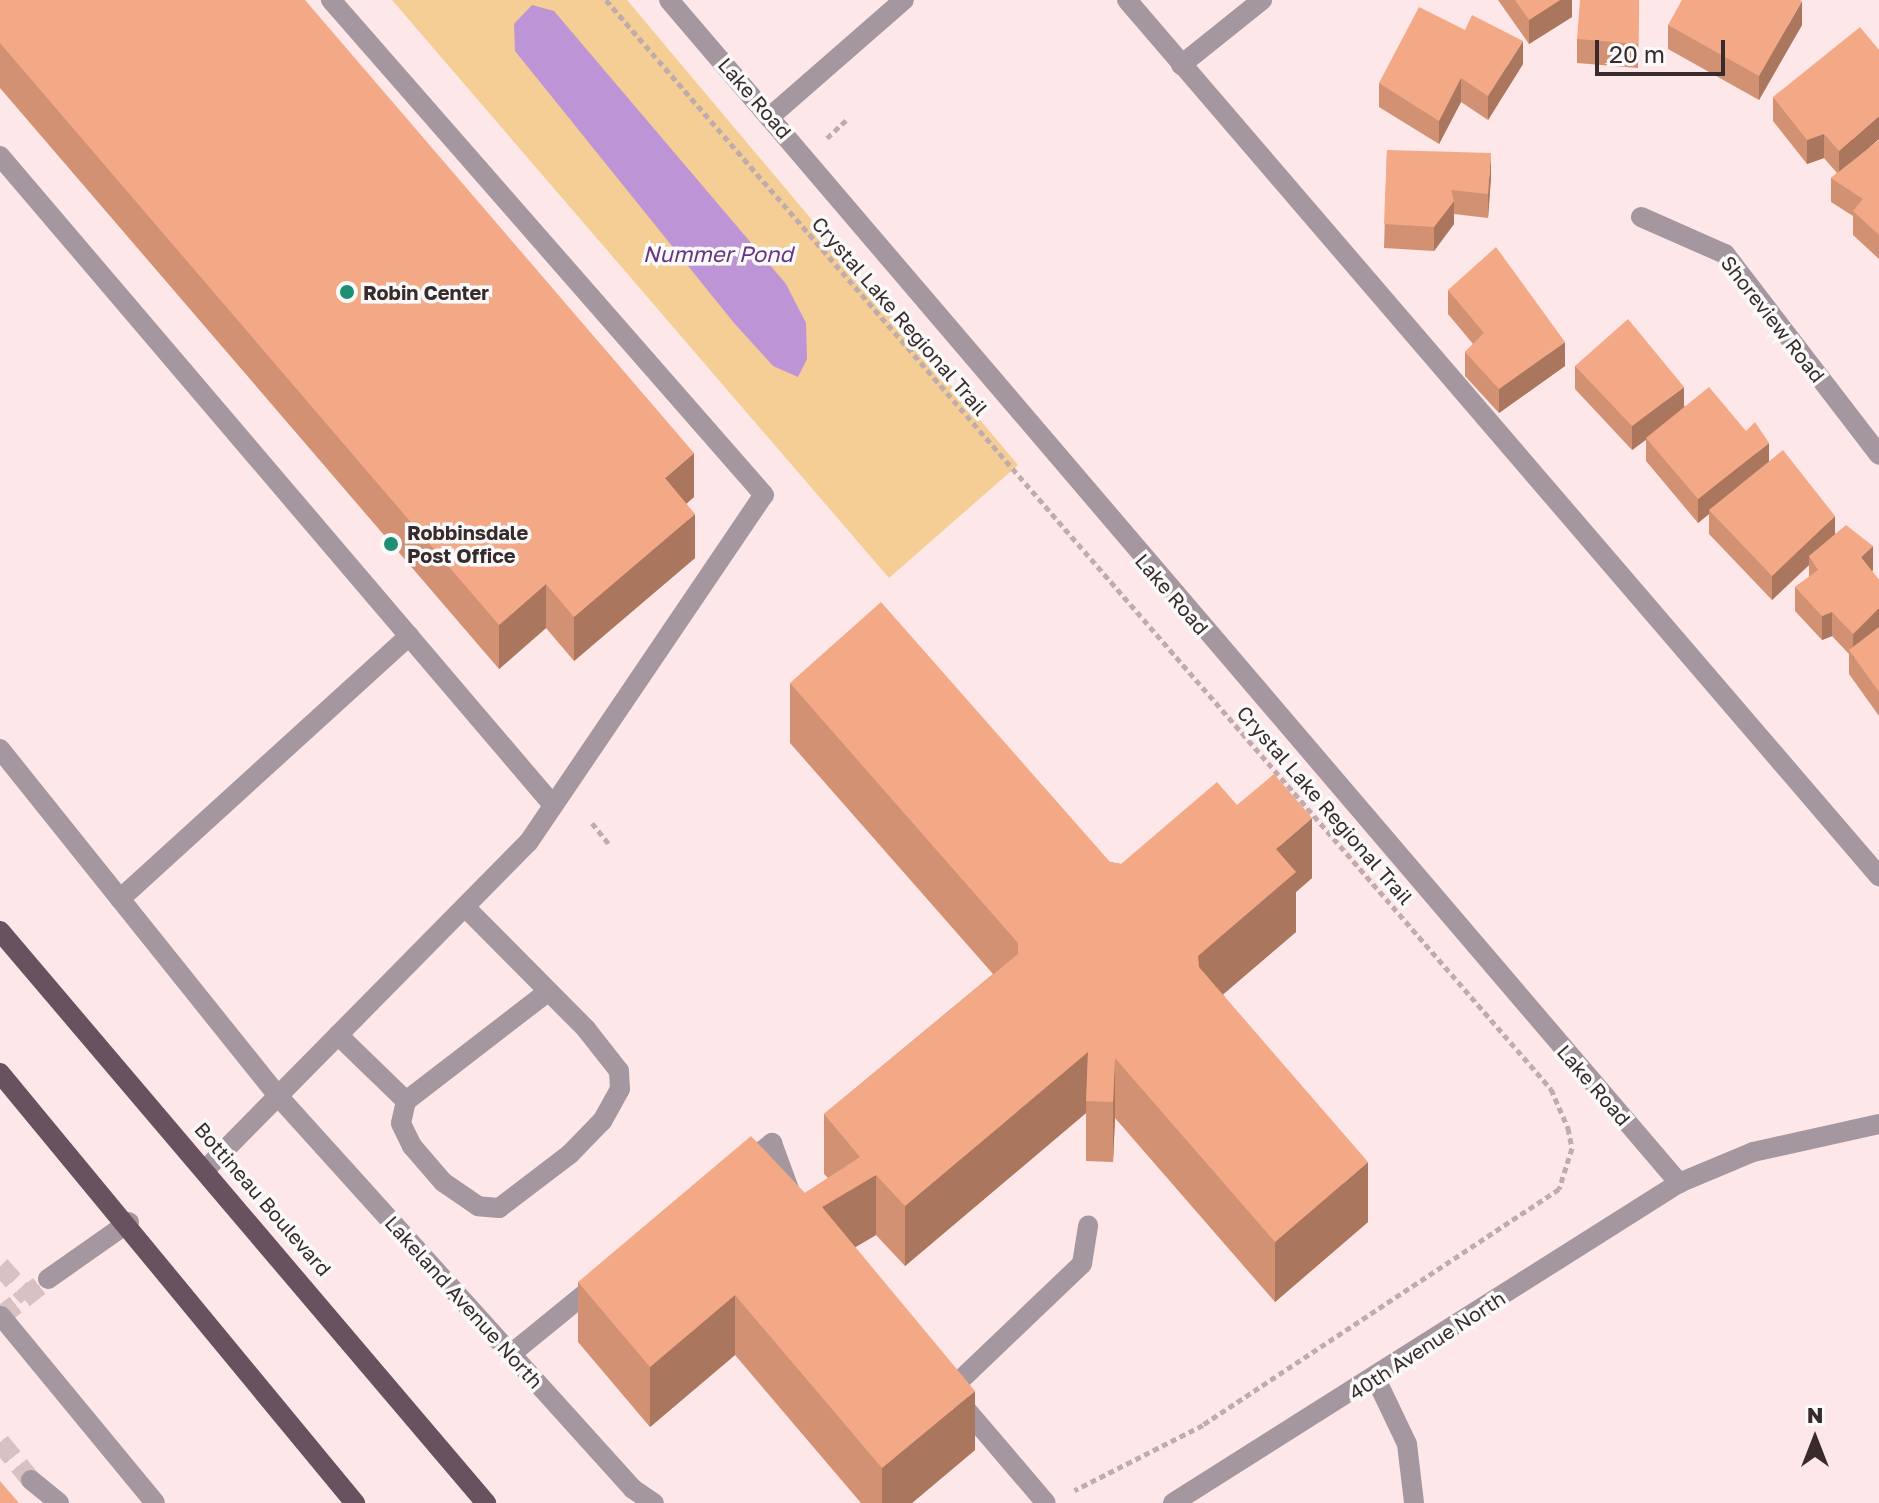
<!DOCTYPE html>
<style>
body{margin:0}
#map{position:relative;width:1879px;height:1503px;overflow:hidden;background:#fee7e8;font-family:"Golos Text",sans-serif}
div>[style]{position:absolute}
.green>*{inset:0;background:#f4ce95}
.water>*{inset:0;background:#bd95d6}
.minor-tunnel>*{height:20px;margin-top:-10px;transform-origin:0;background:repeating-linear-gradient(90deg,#d7c1c2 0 20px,transparent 0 30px)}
.path>*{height:5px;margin-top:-2.5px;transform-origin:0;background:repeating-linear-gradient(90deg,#c0acad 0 6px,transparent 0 10px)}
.minor>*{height:20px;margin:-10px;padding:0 10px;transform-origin:10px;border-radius:10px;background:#a5979f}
.major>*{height:20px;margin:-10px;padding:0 10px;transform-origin:10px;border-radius:10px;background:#69525f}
.wall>*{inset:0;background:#d29173}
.shaded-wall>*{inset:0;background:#ab765e}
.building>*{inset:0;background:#f4a986}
.dots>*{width:22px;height:22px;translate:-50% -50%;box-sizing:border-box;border:4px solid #fafafa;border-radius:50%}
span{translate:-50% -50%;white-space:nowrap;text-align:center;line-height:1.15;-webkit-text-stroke:7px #fafafa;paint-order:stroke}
.street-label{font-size:20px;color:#392a2b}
.poi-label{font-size:20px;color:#392a2b;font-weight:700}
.left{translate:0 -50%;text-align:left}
.water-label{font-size:22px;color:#683583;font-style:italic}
.north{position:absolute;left:1775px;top:1399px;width:80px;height:80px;-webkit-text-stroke:6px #fafafa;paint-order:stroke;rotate:0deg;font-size:22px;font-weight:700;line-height:32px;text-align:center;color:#392a2b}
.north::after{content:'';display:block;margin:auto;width:28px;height:36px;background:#392a2b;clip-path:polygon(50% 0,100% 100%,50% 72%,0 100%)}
.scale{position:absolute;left:1595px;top:40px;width:130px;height:36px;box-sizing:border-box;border:4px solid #392a2b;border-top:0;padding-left:10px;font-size:24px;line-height:28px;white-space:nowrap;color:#392a2b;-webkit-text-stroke:6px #fafafa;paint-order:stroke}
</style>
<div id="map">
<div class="green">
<div style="clip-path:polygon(392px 0,627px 0,1018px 465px,889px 578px)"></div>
</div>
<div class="water">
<div style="clip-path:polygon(532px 5px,554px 11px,786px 284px,806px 323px,807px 359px,798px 377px,773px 366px,734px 323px,515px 51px,514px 24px)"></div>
</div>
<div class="minor-tunnel">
<div style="left:0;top:1266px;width:42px;rotate:47.9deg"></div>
<div style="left:0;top:1317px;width:61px;rotate:-38.4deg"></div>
<div style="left:0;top:1442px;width:49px;rotate:50.8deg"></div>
</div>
<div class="path">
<div style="left:606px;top:0;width:1442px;rotate:49.05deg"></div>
<div style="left:1551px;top:1089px;width:43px;rotate:66.4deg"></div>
<div style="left:1568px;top:1128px;width:20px;rotate:79deg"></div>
<div style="left:1572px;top:1148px;width:43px;rotate:107.6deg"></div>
<div style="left:1559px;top:1189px;width:427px;rotate:146.5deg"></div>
<div style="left:1203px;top:1425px;width:144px;rotate:153.1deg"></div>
<div style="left:827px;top:138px;width:26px;rotate:-43deg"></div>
<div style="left:592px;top:823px;width:27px;rotate:51deg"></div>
</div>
<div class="minor">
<div style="left:669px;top:0;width:1556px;rotate:49.51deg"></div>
<div style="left:1127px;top:0;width:1155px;rotate:49.36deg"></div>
<div style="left:1181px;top:65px;width:104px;rotate:-38.7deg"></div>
<div style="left:772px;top:115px;width:175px;rotate:-41.1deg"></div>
<div style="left:0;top:156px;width:853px;rotate:49.57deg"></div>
<div style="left:1641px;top:217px;width:92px;rotate:23.8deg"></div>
<div style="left:1725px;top:254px;width:253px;rotate:52.5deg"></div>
<div style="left:0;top:749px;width:445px;rotate:51.3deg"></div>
<div style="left:278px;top:1096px;width:530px;rotate:47.91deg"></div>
<div style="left:633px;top:1489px;width:25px;rotate:34deg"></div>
<div style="left:120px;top:899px;width:391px;rotate:-42.3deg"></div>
<div style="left:465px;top:907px;width:172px;rotate:45.2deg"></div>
<div style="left:586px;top:1029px;width:53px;rotate:51.8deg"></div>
<div style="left:619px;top:1071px;width:18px;rotate:87deg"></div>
<div style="left:620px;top:1089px;width:37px;rotate:119deg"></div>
<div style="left:602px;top:1121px;width:46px;rotate:134.1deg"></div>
<div style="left:570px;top:1154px;width:89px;rotate:142.7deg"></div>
<div style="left:499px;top:1208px;width:21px;rotate:-175deg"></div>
<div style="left:478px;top:1206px;width:42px;rotate:-145.6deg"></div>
<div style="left:443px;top:1182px;width:48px;rotate:-130.7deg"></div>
<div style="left:412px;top:1146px;width:25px;rotate:-116deg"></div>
<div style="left:401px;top:1123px;width:23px;rotate:-77deg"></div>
<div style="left:406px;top:1101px;width:177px;rotate:-37.6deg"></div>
<div style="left:338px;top:1035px;width:95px;rotate:44.1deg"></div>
<div style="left:744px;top:1165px;width:36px;rotate:-38deg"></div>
<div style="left:772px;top:1143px;width:52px;rotate:69.8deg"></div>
<div style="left:205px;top:1170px;width:460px;rotate:-45.4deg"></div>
<div style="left:528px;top:843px;width:420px;rotate:-55.9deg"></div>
<div style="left:764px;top:495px;width:658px;rotate:-131.18deg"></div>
<div style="left:48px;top:1279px;width:99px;rotate:-35.1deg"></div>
<div style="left:1px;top:1316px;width:242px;rotate:50.5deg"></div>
<div style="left:511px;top:1354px;width:112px;rotate:-39.2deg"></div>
<div style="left:1376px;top:1379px;width:72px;rotate:64.5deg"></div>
<div style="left:1407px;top:1444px;width:59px;rotate:83.2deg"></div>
<div style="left:950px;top:1390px;width:182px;rotate:-43.7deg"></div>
<div style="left:1082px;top:1264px;width:39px;rotate:-81deg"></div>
<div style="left:958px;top:1400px;width:135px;rotate:49.5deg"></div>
<div style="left:31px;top:1480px;width:36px;rotate:39deg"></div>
<div style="left:1173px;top:1503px;width:599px;rotate:-32.31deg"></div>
<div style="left:1679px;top:1183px;width:80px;rotate:-22.7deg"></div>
<div style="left:1753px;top:1152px;width:129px;rotate:-12.5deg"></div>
</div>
<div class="major">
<div style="left:0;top:931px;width:751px;rotate:49.65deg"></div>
<div style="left:0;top:1073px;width:558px;rotate:50.46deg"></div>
</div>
<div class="wall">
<div style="clip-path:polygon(0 0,694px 497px,686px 504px,695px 558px,574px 661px,546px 628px,499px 669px,0 88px)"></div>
<div style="clip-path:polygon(1498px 0,1572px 0,1572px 17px,1529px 44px)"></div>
<div style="clip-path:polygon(1639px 0,1638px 68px,1577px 63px,1577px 39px)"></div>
<div style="clip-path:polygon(1668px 25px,1802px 25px,1759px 100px,1668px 49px)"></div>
<div style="clip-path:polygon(1523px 64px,1488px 120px,1461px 102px,1439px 144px,1379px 107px,1379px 83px)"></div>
<div style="clip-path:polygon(1773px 97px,1870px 148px,1879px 140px,1879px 259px,1853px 235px,1853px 216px,1831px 202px,1831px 178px,1837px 173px,1824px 158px,1807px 164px,1773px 121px)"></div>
<div style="clip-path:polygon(1387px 150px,1491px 177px,1488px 218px,1454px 214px,1454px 224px,1434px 251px,1384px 248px)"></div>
<div style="clip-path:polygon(1448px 290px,1565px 366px,1499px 413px,1465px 376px,1465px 352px,1473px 344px,1448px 314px)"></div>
<div style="clip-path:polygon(1575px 366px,1684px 406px,1769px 461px,1835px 533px,1873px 570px,1872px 571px,1879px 580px,1879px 716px,1849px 674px,1849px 654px,1832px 636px,1822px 640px,1795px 611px,1795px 587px,1809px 577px,1809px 565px,1772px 600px,1709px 534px,1709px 514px,1698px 523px,1646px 461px,1646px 440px,1632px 450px,1575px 389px)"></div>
<div style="clip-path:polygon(790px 683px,1110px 862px,1121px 864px,1237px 805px,1312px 878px,1296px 892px,1296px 932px,1223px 994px,1368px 1222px,1275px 1302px,1115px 1118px,1113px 1162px,1086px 1161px,1086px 1113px,905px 1266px,876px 1235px,855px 1247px,975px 1450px,912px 1503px,861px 1503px,735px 1355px,650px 1427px,578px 1342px,578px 1282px,805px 1193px,828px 1178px,824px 1174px,824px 1114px,993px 974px,790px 743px)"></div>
</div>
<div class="shaded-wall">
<div style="clip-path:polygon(1560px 0,1572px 0,1572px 17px,1529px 44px,1529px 20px)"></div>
<div style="clip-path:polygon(1802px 1px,1802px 25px,1759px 100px,1759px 76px)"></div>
<div style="clip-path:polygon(1523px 41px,1523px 64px,1488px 120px,1488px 96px)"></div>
<div style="clip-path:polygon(1461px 78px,1461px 102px,1439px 144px,1439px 121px)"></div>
<div style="clip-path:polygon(1879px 116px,1879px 139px,1839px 175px,1839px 151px)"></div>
<div style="clip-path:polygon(1824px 134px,1824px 158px,1807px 164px,1807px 140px)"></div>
<div style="clip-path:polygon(1491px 153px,1491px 177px,1488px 218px,1488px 194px)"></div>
<div style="clip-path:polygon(1454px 201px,1454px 224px,1434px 251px,1434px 227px)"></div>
<div style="clip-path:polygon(1565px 342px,1565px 366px,1499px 413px,1499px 389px)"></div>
<div style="clip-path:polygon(1684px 387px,1684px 411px,1632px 450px,1632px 426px)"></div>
<div style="clip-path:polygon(1769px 443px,1769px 466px,1709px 510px,1709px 514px,1698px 523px,1698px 499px)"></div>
<div style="clip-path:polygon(694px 453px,694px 497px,665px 522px,665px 478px)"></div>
<div style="clip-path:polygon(695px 514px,695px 558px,574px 661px,574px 617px)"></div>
<div style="clip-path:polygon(1835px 516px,1835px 540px,1809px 556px,1809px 565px,1772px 600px,1772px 576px)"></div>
<div style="clip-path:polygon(1873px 546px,1873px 570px,1861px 581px,1861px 557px)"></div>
<div style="clip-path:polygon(546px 584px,546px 628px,499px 669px,499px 625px)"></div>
<div style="clip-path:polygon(1879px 608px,1879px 632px,1853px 658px,1853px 634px)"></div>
<div style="clip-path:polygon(1832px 612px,1832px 636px,1822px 640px,1822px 616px)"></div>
<div style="clip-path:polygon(1312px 818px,1312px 878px,1296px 892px,1296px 932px,1198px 1016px,1198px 956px,1276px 849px)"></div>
<div style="clip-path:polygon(1088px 1052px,1086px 1113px,905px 1266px,905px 1206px)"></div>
<div style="clip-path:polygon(1115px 1058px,1115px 1118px,1113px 1162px,1113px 1102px)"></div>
<div style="clip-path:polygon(1368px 1162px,1368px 1222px,1275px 1302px,1275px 1242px)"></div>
<div style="clip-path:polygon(876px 1175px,876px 1235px,822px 1267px,822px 1207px)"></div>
<div style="clip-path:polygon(735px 1295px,735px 1355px,650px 1427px,650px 1367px)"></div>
<div style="clip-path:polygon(975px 1391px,975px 1450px,912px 1503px,882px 1503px,882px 1468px)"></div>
</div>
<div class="building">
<div style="clip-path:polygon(0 0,305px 0,694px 453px,665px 478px,695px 514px,574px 617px,546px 584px,499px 625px,0 43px)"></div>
<div style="clip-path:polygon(1515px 0,1560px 0,1529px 20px)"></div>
<div style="clip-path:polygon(1580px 0,1639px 0,1638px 44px,1577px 39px)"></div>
<div style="clip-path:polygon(1682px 0,1800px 0,1802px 1px,1759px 76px,1668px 25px)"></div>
<div style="clip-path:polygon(1419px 7px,1465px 30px,1472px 15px,1523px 41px,1488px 96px,1461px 78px,1439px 121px,1379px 83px)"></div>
<div style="clip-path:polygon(1860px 27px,1879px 50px,1879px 116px,1839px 151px,1824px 134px,1807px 140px,1773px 97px)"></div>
<div style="clip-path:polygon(1879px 140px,1879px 235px,1853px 211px,1863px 199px,1831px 178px)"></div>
<div style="clip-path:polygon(1387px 150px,1491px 153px,1488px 194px,1451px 190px,1454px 201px,1434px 227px,1384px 224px)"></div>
<div style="clip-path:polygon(1496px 247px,1565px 342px,1499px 389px,1465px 352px,1484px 333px,1448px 290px)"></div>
<div style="clip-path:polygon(1628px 319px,1684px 387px,1632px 426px,1575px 366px)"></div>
<div style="clip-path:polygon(1709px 387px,1746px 431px,1755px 422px,1769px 443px,1698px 499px,1646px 438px)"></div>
<div style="clip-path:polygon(1783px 450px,1835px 516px,1772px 576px,1709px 510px)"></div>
<div style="clip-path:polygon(1846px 525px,1873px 546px,1861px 557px,1879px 580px,1879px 608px,1853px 634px,1832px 612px,1822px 616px,1795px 587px,1818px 570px,1809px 556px)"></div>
<div style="clip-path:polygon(881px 602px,1110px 862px,1121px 864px,1217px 782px,1237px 805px,1274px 774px,1312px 818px,1276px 849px,1296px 872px,1198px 956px,1199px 967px,1368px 1162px,1275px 1242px,1115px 1058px,1113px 1102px,1086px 1101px,1088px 1052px,905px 1206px,876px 1175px,822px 1207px,975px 1391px,882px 1468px,735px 1295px,650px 1367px,578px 1282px,751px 1136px,805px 1193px,860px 1157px,824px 1114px,1018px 954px,1018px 943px,790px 683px)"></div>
<div style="clip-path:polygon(1879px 627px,1879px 692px,1849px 650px)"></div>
<div style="clip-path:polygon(0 1481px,19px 1503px,0 1503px)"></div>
</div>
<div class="dots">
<div style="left:347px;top:292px;background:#1d9073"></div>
<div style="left:391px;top:544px;background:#1d9073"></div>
</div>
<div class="street-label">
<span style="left:755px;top:98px;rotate:49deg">Lake Road</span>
<span style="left:900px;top:316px;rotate:49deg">Crystal Lake Regional Trail</span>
<span style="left:1773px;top:319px;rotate:52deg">Shoreview Road</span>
<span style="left:1172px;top:594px;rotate:49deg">Lake Road</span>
<span style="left:1325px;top:805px;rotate:49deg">Crystal Lake Regional Trail</span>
<span style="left:1594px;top:1085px;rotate:49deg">Lake Road</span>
<span style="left:263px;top:1199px;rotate:49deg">Bottineau Boulevard</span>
<span style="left:464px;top:1302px;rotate:48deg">Lakeland Avenue North</span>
<span style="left:1427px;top:1345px;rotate:-33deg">40th Avenue North</span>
</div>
<div class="poi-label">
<span class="left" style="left:363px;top:292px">Robin Center</span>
<span class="left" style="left:407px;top:544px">Robbinsdale<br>Post Office</span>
</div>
<div class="water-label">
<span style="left:718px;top:254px">Nummer Pond</span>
</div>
<div class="north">N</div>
<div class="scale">20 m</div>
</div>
